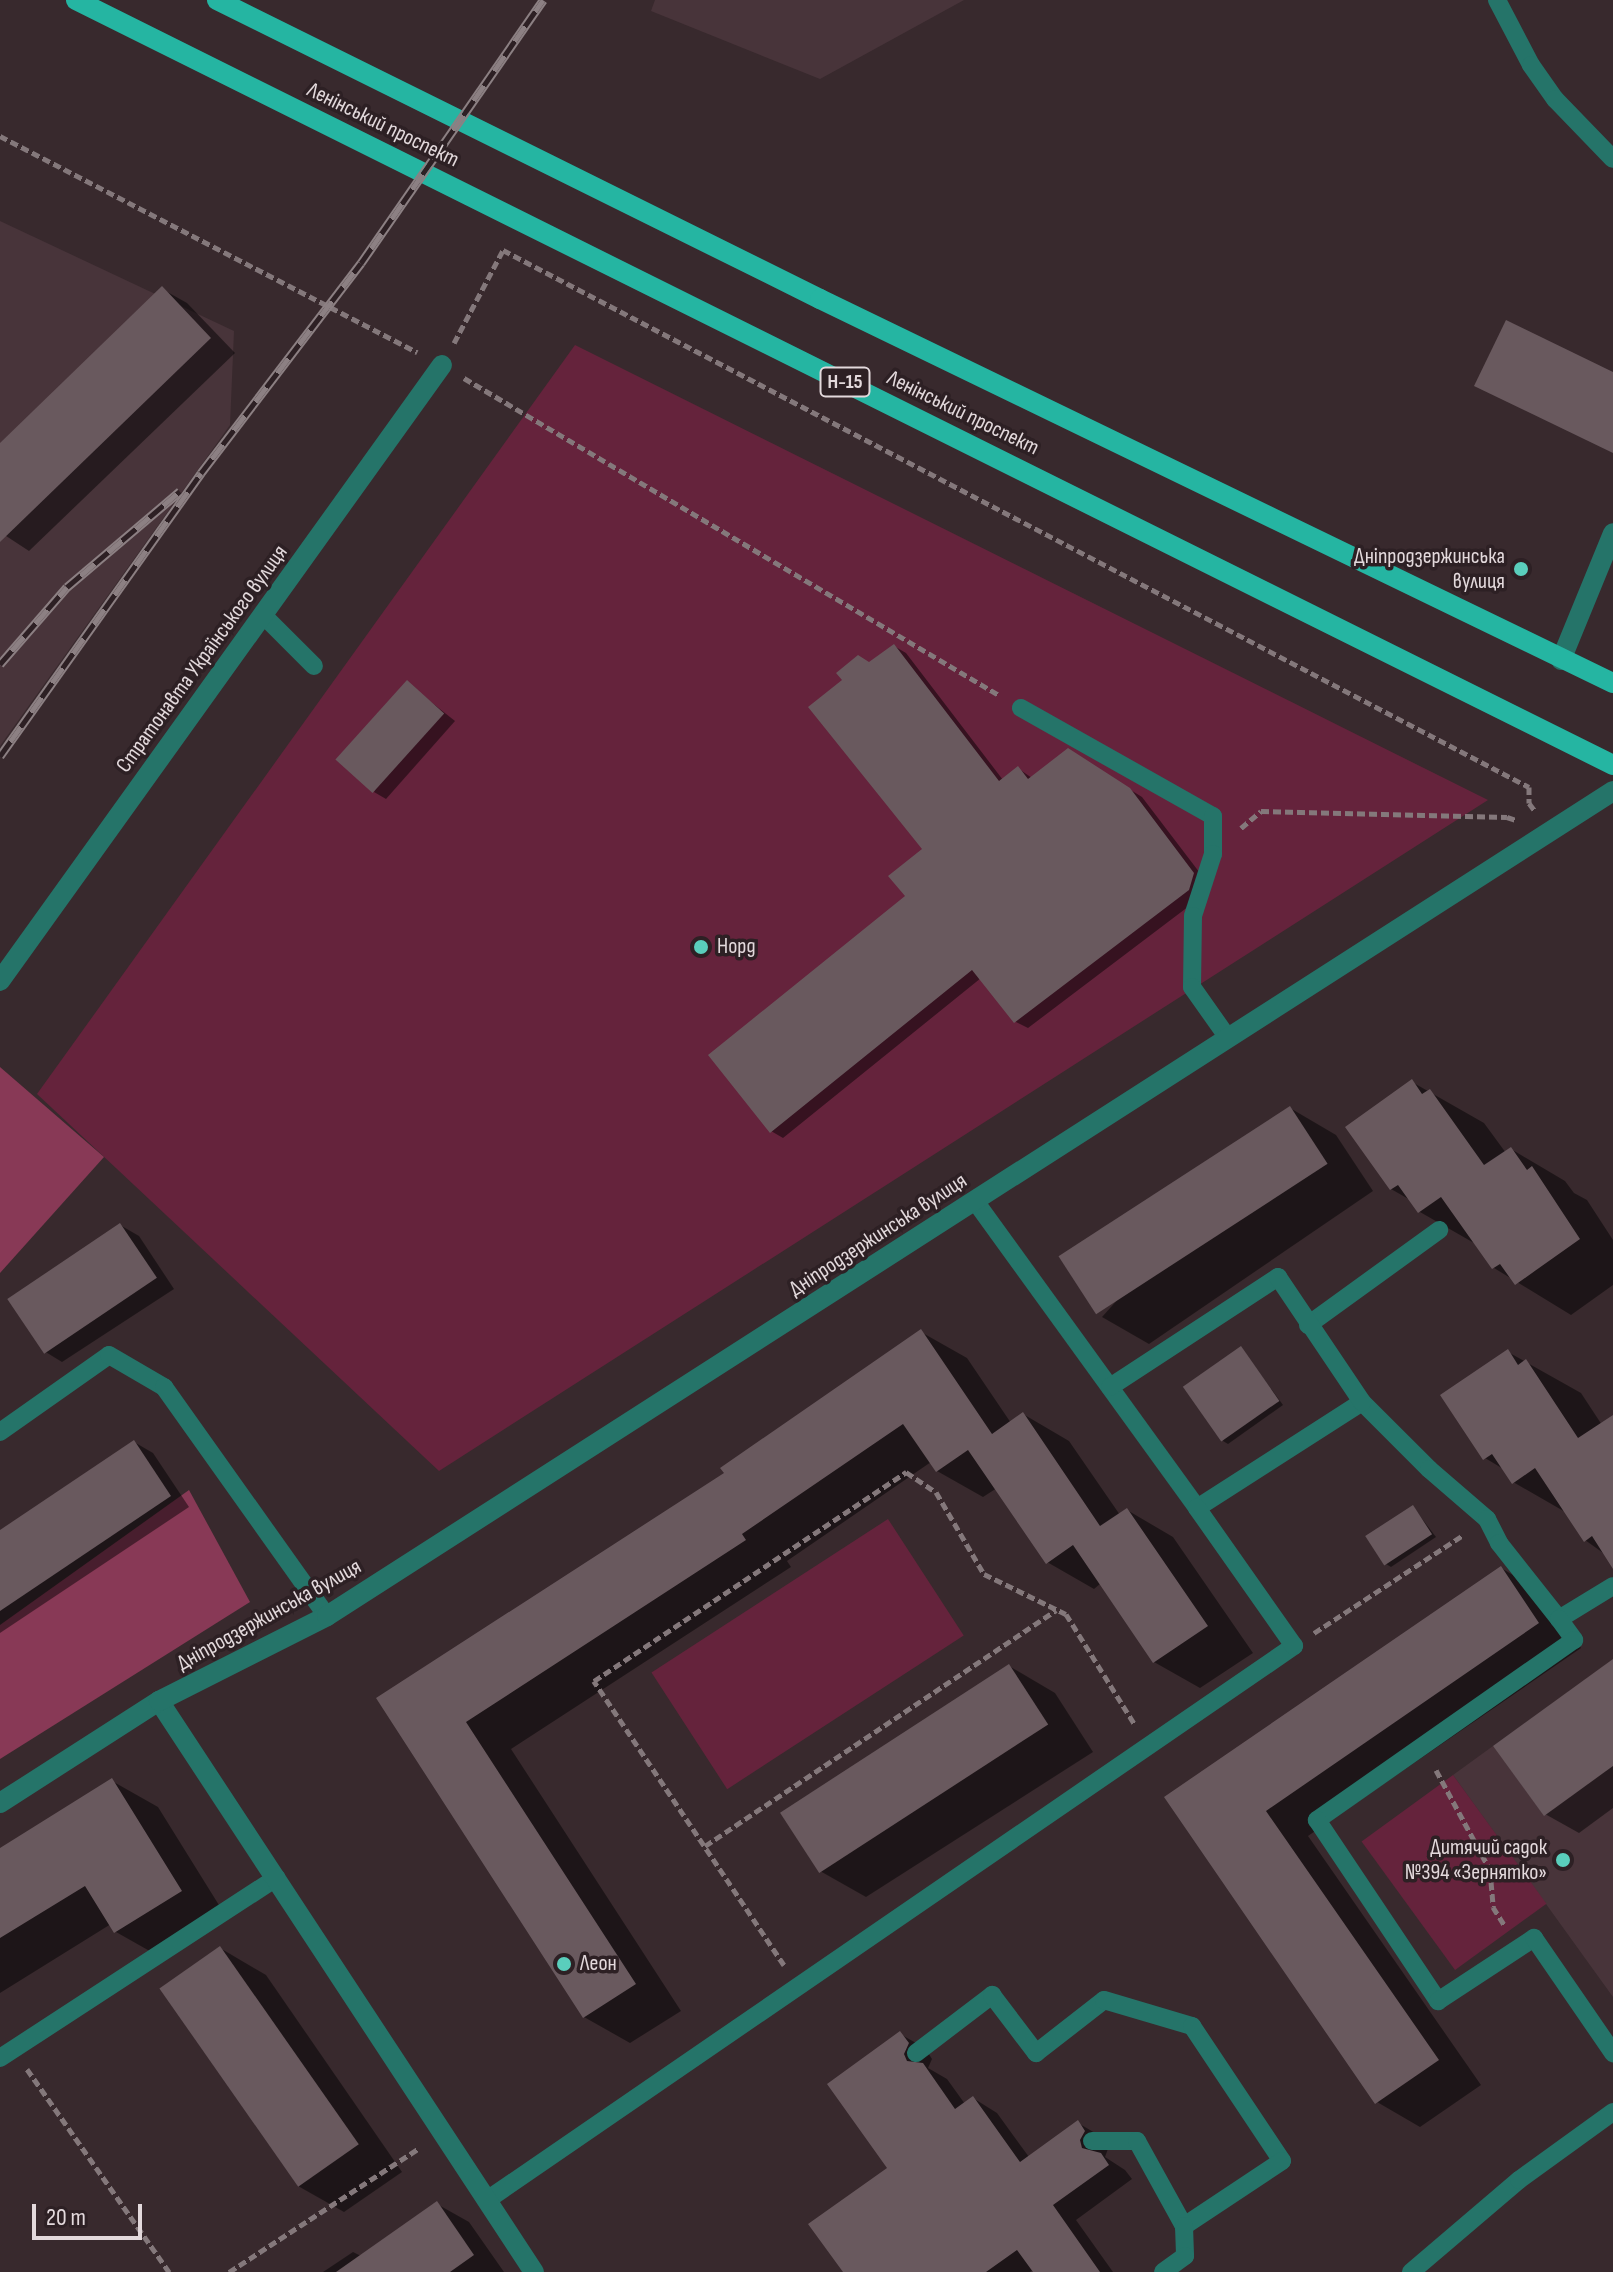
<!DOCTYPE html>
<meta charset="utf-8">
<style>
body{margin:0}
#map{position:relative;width:1613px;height:2272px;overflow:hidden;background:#38292d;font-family:"Sofia Sans Condensed",sans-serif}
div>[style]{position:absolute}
.built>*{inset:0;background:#48343a}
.green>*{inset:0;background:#65233c;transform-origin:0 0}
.forest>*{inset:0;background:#883956}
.shadow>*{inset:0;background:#0007}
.building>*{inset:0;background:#69595e;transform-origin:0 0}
.path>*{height:5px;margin-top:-2.5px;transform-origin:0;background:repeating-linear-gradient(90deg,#84787b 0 8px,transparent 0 12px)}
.service>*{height:18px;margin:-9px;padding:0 9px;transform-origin:9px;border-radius:9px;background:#257469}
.minor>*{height:20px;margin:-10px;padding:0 10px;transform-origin:10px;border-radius:10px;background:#257469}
.primary>*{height:20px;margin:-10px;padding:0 10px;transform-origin:10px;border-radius:10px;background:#25b5a2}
.rail>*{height:9px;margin-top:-4.5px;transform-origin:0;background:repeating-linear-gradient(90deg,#2d2024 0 18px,#8c8083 0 36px);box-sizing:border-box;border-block:2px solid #8c8083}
.dots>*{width:22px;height:22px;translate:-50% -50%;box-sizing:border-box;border:4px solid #2d2024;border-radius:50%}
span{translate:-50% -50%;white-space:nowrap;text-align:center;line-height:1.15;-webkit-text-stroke:7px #2d2024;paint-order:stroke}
.shield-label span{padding:2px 6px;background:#2d2024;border:2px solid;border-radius:6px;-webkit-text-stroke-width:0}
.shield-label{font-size:20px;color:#e3d9dc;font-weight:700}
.street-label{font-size:22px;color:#e3d9dc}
.poi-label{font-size:22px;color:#e3d9dc}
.right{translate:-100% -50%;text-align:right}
.left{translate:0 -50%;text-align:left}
.scale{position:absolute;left:32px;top:2204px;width:110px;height:36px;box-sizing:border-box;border:4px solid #e3d9dc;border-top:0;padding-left:10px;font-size:24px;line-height:28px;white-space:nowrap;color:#e3d9dc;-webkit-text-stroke:6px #2d2024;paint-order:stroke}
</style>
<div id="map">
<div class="built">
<div style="clip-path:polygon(655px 0,964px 0,820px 79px,651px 11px)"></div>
<div style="clip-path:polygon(0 221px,234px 331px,230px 425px,0 746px)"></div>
<div style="clip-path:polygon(1493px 1746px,1544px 1815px,1613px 1766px,1613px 1997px,1453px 1775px)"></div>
</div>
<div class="green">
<div style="clip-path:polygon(575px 345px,1488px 800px,439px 1471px,37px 1094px)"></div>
<div style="left:888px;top:1519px;width:139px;height:282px;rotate:57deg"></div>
<div style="left:1453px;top:1775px;width:159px;height:113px;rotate:54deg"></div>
</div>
<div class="forest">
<div style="clip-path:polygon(0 1067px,104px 1157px,0 1273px)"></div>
<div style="clip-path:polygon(189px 1490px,250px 1602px,0 1759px,0 1625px)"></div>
</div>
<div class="shadow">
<div style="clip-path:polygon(162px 289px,187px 303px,235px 353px,29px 551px,0 532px,0 446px)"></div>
<div style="clip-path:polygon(894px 646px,906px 653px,1003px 780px,1019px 769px,1032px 778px,1068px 751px,1142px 797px,1206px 881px,1201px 897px,1028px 1028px,1016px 1022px,981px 978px,783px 1138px,771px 1131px,908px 896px,925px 849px,870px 664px)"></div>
<div style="clip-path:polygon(407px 683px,455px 721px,386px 799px,374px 792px)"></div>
<div style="clip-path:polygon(1412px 1082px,1484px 1123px,1506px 1153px,1511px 1149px,1565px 1181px,1574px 1193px,1587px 1200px,1613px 1240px,1613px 1285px,1571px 1315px,1494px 1268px,1474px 1243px,1420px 1212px,1412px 1201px,1391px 1189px)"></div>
<div style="clip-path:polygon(1290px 1108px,1336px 1135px,1373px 1191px,1149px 1344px,1102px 1317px)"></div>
<div style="clip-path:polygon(120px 1225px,139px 1236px,174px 1289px,62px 1362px,44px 1351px)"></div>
<div style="clip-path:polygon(921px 1332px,967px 1358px,1011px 1423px,1023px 1414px,1069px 1441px,1120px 1515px,1127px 1510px,1173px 1537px,1253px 1653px,1200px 1688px,1154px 1662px,1100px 1584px,1094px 1589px,1047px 1562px,997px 1488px,983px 1497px,937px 1471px,931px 1462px,787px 1561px,791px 1567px,511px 1749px,681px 2011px,630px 2043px,584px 2017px,379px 1699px,726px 1473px)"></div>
<div style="clip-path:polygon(1241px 1348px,1283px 1405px,1228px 1444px,1223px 1441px)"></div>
<div style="clip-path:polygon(1508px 1352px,1581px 1393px,1602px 1425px,1613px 1426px,1613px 1560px,1585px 1540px,1567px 1513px,1513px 1482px,1505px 1470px,1485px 1458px)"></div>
<div style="clip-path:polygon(134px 1442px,153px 1453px,189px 1507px,0 1633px,0 1532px)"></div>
<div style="clip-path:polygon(1413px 1507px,1436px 1537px,1391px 1567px,1386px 1564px)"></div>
<div style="clip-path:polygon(1501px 1568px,1544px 1593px,1581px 1648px,1308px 1836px,1481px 2085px,1420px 2127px,1377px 2102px,1166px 1798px)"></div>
<div style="clip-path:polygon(1613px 1662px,1613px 1808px,1579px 1833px,1545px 1814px)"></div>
<div style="clip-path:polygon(1009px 1666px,1055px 1693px,1093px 1752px,866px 1897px,820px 1871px)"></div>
<div style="clip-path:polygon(112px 1781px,158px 1807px,227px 1918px,162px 1958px,116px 1932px,111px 1924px,0 1993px,0 1850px)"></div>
<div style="clip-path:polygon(220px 1948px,266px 1975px,402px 2172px,344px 2212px,298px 2186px)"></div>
<div style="clip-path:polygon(900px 2034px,925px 2048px,932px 2059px,928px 2068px,947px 2079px,965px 2104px,973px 2098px,997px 2113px,1029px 2157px,1078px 2123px,1102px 2137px,1109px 2146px,1105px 2157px,1125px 2170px,1132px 2179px,1076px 2220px,1113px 2272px,1036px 2272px,1034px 2269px,1030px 2272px,845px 2272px,889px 2168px)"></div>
<div style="clip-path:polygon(437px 2204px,469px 2222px,504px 2272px,323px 2272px,353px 2252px,361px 2256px)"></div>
</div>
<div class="building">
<div style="clip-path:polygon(162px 286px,211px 338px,0 542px,0 443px)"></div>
<div style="clip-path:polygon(1506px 320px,1613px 372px,1613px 453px,1474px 386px)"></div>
<div style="clip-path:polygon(894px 644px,999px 781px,1018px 766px,1028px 779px,1068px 748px,1130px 788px,1194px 873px,1189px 890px,1014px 1023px,972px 970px,770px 1133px,708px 1055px,905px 896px,888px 876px,922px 849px,808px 707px,842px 680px,836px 673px,858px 655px,869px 662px)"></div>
<div style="left:407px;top:680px;width:50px;height:107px;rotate:42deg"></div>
<div style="clip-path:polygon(1412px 1079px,1422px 1094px,1430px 1089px,1484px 1165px,1511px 1147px,1527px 1170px,1532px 1166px,1580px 1239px,1515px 1285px,1500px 1264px,1492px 1269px,1441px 1197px,1418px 1213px,1398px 1185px,1390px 1190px,1345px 1127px)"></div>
<div style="left:1290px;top:1106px;width:69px;height:276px;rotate:57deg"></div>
<div style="left:120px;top:1223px;width:66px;height:136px;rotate:56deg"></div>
<div style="clip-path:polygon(921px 1329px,992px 1434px,1023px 1412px,1100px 1526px,1127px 1508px,1208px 1626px,1153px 1663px,1073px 1545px,1046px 1564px,968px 1450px,936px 1472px,903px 1424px,742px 1534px,746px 1540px,466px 1722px,636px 1984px,583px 2018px,376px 1698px,724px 1473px,720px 1468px)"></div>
<div style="left:1241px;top:1346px;width:67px;height:71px;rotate:55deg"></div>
<div style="clip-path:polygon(1508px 1349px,1518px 1365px,1526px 1359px,1578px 1438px,1613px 1415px,1613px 1569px,1592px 1536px,1584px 1542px,1535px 1468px,1512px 1484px,1492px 1454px,1483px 1460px,1440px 1395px)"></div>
<div style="clip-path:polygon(134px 1440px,171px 1496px,0 1611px,0 1530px)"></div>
<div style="left:1413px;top:1505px;width:35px;height:57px;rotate:57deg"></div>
<div style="clip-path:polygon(1501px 1566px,1539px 1623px,1266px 1811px,1439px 2060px,1375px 2104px,1164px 1797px)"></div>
<div style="clip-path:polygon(1613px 1659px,1613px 1766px,1544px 1816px,1493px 1746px)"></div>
<div style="left:1009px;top:1664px;width:72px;height:273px;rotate:57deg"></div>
<div style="clip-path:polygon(112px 1778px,182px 1891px,114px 1933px,85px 1886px,0 1938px,0 1848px)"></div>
<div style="left:220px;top:1946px;width:242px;height:74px;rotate:55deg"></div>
<div style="clip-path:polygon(900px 2031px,909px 2043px,904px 2054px,907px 2061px,923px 2063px,955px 2109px,973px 2096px,1020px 2162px,1078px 2120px,1085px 2131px,1080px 2140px,1082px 2148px,1101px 2153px,1109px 2165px,1053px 2205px,1100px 2272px,1033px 2272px,1017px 2250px,986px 2272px,843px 2272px,808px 2224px,887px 2168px,827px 2084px)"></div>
<div style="clip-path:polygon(437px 2201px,474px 2255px,450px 2272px,336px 2272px)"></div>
</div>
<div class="path">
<div style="left:0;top:136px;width:470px;rotate:27.4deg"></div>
<div style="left:454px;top:343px;width:105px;rotate:-62.2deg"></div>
<div style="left:503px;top:250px;width:1158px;rotate:27.63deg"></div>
<div style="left:1529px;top:787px;width:16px;rotate:90deg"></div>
<div style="left:1529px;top:803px;width:10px;rotate:53deg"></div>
<div style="left:464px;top:378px;width:622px;rotate:30.65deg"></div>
<div style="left:1241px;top:828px;width:26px;rotate:-40deg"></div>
<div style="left:1261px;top:811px;width:246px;rotate:1.4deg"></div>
<div style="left:1507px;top:817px;width:9px;rotate:18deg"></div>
<div style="left:1314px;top:1633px;width:178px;rotate:-33.3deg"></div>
<div style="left:1436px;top:1770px;width:114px;rotate:61.6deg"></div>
<div style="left:1490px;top:1870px;width:37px;rotate:85deg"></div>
<div style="left:1493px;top:1907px;width:22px;rotate:58deg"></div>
<div style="left:705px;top:1846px;width:423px;rotate:-33.9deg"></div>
<div style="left:784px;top:1965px;width:342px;rotate:-123.8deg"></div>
<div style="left:594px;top:1681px;width:376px;rotate:-33.8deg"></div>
<div style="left:906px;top:1472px;width:36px;rotate:34deg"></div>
<div style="left:936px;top:1492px;width:95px;rotate:59.7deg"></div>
<div style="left:984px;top:1574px;width:91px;rotate:26deg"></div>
<div style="left:1066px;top:1614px;width:131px;rotate:58.1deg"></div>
<div style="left:27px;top:2069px;width:248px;rotate:55deg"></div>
<div style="left:229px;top:2272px;width:227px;rotate:-33.1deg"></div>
</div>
<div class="service">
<div style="left:1497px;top:0;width:73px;rotate:62.4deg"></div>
<div style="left:1531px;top:65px;width:42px;rotate:54.8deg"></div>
<div style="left:1555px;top:99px;width:83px;rotate:46deg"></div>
<div style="left:263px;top:615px;width:72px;rotate:45deg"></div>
<div style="left:1021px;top:708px;width:220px;rotate:29.4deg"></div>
<div style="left:1213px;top:816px;width:38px;rotate:90deg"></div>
<div style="left:1213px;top:854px;width:65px;rotate:107.9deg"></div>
<div style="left:1193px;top:916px;width:71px;rotate:90.8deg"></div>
<div style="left:1192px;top:987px;width:62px;rotate:54.8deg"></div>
<div style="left:975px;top:1201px;width:379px;rotate:54.1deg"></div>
<div style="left:1197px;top:1508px;width:196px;rotate:-32.7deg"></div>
<div style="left:1362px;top:1402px;width:95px;rotate:45deg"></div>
<div style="left:1429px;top:1469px;width:77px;rotate:40.8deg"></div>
<div style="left:1487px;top:1519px;width:27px;rotate:63deg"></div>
<div style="left:1499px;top:1543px;width:97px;rotate:51.7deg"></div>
<div style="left:1559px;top:1619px;width:63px;rotate:-31.4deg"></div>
<div style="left:1308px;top:1325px;width:162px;rotate:-35.9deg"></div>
<div style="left:1110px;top:1387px;width:201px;rotate:-33.2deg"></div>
<div style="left:1278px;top:1277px;width:151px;rotate:56.1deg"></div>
<div style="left:0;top:1432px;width:133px;rotate:-35.2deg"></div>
<div style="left:109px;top:1355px;width:64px;rotate:30.2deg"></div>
<div style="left:164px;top:1387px;width:281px;rotate:54.6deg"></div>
<div style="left:1559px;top:1619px;width:26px;rotate:54deg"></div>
<div style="left:1574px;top:1640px;width:314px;rotate:145deg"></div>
<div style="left:1317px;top:1820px;width:218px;rotate:56.2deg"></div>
<div style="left:1438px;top:2001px;width:115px;rotate:-33.3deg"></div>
<div style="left:1534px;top:1938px;width:140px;rotate:55.5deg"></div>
<div style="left:916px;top:2053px;width:96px;rotate:-37.3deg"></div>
<div style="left:992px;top:1995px;width:73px;rotate:52.8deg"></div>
<div style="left:1036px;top:2053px;width:86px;rotate:-37.9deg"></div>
<div style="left:1104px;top:2000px;width:92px;rotate:16.5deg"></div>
<div style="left:1192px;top:2026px;width:162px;rotate:56.3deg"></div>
<div style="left:1282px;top:2161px;width:118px;rotate:146.4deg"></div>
<div style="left:0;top:2058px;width:330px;rotate:-33.1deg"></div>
<div style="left:1092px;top:2141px;width:45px"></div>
<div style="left:1137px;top:2141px;width:97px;rotate:61.1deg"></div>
<div style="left:1184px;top:2226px;width:30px;rotate:88deg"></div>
<div style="left:1185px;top:2256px;width:27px;rotate:144deg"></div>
<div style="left:487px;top:2200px;width:979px;rotate:-34.47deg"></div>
<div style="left:1294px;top:1646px;width:169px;rotate:-125.1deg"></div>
<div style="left:1411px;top:2272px;width:142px;rotate:-40.4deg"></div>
<div style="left:1519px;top:2180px;width:116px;rotate:-35.9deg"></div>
</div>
<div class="minor">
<div style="left:1561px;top:660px;width:137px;rotate:-67.7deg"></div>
<div style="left:0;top:981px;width:758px;rotate:-54.34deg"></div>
<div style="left:159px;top:1701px;width:683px;rotate:56.71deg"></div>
<div style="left:0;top:1803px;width:189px;rotate:-32.7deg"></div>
<div style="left:159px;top:1701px;width:188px;rotate:-26.8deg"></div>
<div style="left:327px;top:1616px;width:1528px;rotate:-32.68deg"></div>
</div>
<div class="primary">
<div style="left:76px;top:0;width:1717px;rotate:26.46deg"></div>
<div style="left:217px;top:0;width:673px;rotate:26.37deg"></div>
<div style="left:820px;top:299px;width:881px;rotate:25.84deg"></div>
</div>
<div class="rail">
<div style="left:0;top:664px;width:102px;rotate:-49deg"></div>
<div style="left:67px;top:587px;width:148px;rotate:-40.3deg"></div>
<div style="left:0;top:756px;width:347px;rotate:-54.6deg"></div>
<div style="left:201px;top:473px;width:264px;rotate:-52.7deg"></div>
<div style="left:361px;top:263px;width:320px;rotate:-55.3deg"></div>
</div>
<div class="dots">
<div style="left:1521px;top:569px;background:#5acebc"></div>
<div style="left:701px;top:947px;background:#5acebc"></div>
<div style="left:1563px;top:1860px;background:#5acebc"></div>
<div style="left:564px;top:1964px;background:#5acebc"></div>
</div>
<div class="shield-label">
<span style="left:845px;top:382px">Н-15</span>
</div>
<div class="street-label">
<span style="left:383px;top:125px;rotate:26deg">Ленінський проспект</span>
<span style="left:963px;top:413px;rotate:26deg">Ленінський проспект</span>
<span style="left:202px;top:659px;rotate:-54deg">Стратонавта Українського вулиця</span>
<span style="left:878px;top:1235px;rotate:-33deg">Дніпродзержинська вулиця</span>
<span style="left:269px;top:1615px;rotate:-29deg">Дніпродзержинська вулиця</span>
</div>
<div class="poi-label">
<span class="right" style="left:1505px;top:569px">Дніпродзержинська<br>вулиця</span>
<span class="left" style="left:717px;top:947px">Норд</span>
<span class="right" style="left:1547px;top:1860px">Дитячий садок<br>№394 «Зернятко»</span>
<span class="left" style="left:580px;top:1964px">Леон</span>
</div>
<div class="scale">20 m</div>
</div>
